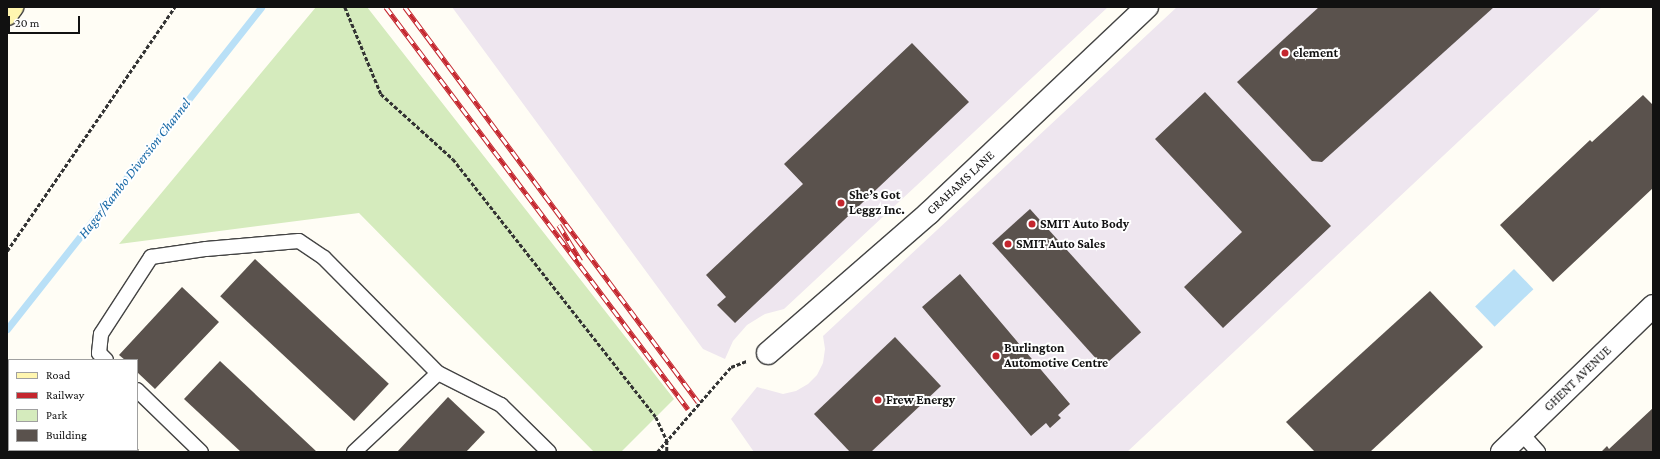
<!DOCTYPE html>
<meta charset="utf-8">
<style>
body{margin:0}
#map{position:relative;width:1660px;height:459px;overflow:hidden;background:#fffdf5;font-family:"Crimson Pro",serif}
div>[style]{position:absolute}
.industrial>*{inset:0;background:#eee6ef}
.green>*{inset:0;background:#d5ebbd}
.water>*{inset:0;background:#b9e0f7;transform-origin:0 0}
.stream>*{height:7px;margin:-3.5px;padding:0 3.5px;transform-origin:3.5px;border-radius:3.5px;background:#b9e0f7}
.building>*{inset:0;background:#5a524d;transform-origin:0 0}
.path>*{height:2.5px;margin-top:-1.25px;transform-origin:0;background:repeating-linear-gradient(90deg,#333 0 4px,transparent 0 6px)}
.roads{filter:drop-shadow(1px 0 #444) drop-shadow(-1px 0 #444) drop-shadow(0 1px #444) drop-shadow(0 -1px #444)}
.lane>*{height:14px;margin:-7px;padding:0 7px;transform-origin:7px;border-radius:7px;background:#fff}
.street>*{height:22px;margin:-11px;padding:0 11px;transform-origin:11px;border-radius:11px;background:#fff}
.secondary>*{height:22px;margin:-11px;padding:0 11px;transform-origin:11px;border-radius:11px;background:#fff6b0}
.rail>*{height:4.5px;margin-top:-2.25px;transform-origin:0;background:repeating-linear-gradient(90deg,#fff 0 9px,#c4262e 0 18px);box-sizing:border-box;border-block:1px solid #c4262e}
.dots>*{width:11px;height:11px;translate:-50% -50%;box-sizing:border-box;border:2px solid #fff;border-radius:50%}
span{translate:-50% -50%;white-space:nowrap;text-align:center;line-height:1.15;-webkit-text-stroke:4px #fff;paint-order:stroke}
.poi-label{font-size:13px;color:#111;font-weight:700}
.left{translate:0 -50%;text-align:left}
.street-label{font-size:13px;color:#111}
.water-label{font-size:14px;color:#1768a6;font-style:italic}
.frame{position:absolute;inset:0;border:8px solid #111;pointer-events:none}
.legend{position:absolute;left:8px;top:359px;width:130px;height:92px;box-sizing:border-box;background:#fff;border:1px solid #a0a0a0;margin:0;padding:5px 7px;list-style:none;font-size:12px;color:#111}
.legend li{display:flex;align-items:center;gap:8px;height:20px}
.legend b{width:20px;border:1px solid #a0a0a0}
.scale{position:absolute;left:8px;top:16px;width:72px;height:18px;box-sizing:border-box;border:2px solid #111;border-top:0;padding-left:5px;font-size:12px;line-height:14px;white-space:nowrap;color:#111;-webkit-text-stroke:3px #fff;paint-order:stroke}
</style>
<div id="map">
<div class="industrial">
<div style="clip-path:polygon(452px 7px,1108px 7px,784px 309px,765px 314px,747px 325px,733px 341px,725px 359px,703px 349px)"></div>
<div style="clip-path:polygon(1177px 7px,1602px 7px,1127px 452px,754px 452px,731px 419px,757px 387px,783px 394px,796px 391px,808px 384px,817px 375px,823px 363px,825px 349px,823px 336px)"></div>
</div>
<div class="green">
<div style="clip-path:polygon(316px 7px,367px 7px,674px 399px,621px 452px,594px 452px,359px 213px,119px 244px)"></div>
</div>
<div class="water">
<div style="left:1514px;top:269px;width:28px;height:54px;rotate:46deg"></div>
</div>
<div class="stream">
<div style="left:7px;top:329px;width:410px;rotate:-51.7deg"></div>
</div>
<div class="building">
<div style="clip-path:polygon(1319px 7px,1494px 7px,1322px 162px,1312px 161px,1237px 82px)"></div>
<div style="clip-path:polygon(912px 43px,969px 102px,735px 323px,717px 305px,726px 297px,706px 275px,803px 184px,784px 164px)"></div>
<div style="clip-path:polygon(1205px 92px,1331px 226px,1223px 328px,1184px 287px,1242px 232px,1155px 139px)"></div>
<div style="clip-path:polygon(1643px 95px,1653px 105px,1653px 188px,1553px 282px,1500px 225px,1590px 140px,1592px 142px)"></div>
<div style="left:1030px;top:209px;width:166px;height:51px;rotate:48deg"></div>
<div style="left:255px;top:259px;width:183px;height:51px;rotate:43deg"></div>
<div style="clip-path:polygon(960px 274px,1070px 404px,1058px 415px,1061px 418px,1050px 428px,1046px 423px,1031px 436px,922px 307px)"></div>
<div style="clip-path:polygon(182px 287px,219px 322px,155px 389px,137px 372px,137px 360px,125px 360px,119px 355px)"></div>
<div style="clip-path:polygon(1430px 291px,1483px 347px,1370px 452px,1315px 452px,1286px 422px)"></div>
<div style="clip-path:polygon(895px 337px,941px 386px,871px 452px,850px 452px,814px 414px)"></div>
<div style="clip-path:polygon(220px 361px,317px 452px,241px 452px,184px 399px)"></div>
<div style="clip-path:polygon(448px 397px,485px 432px,466px 452px,397px 452px)"></div>
<div style="clip-path:polygon(1653px 408px,1653px 452px,1601px 452px,1607px 446px,1609px 449px)"></div>
<div style="clip-path:polygon(137px 448px,139px 450px,137px 452px,70px 450px,137px 450px)"></div>
</div>
<div class="path">
<div style="left:345px;top:7px;width:94px;rotate:67.5deg"></div>
<div style="left:381px;top:94px;width:97px;rotate:42.1deg"></div>
<div style="left:453px;top:159px;width:328px;rotate:51.8deg"></div>
<div style="left:656px;top:417px;width:26px;rotate:65deg"></div>
<div style="left:667px;top:441px;width:11px;rotate:90deg"></div>
<div style="left:7px;top:251px;width:296px;rotate:-55.5deg"></div>
<div style="left:657px;top:452px;width:113px;rotate:-49deg"></div>
<div style="left:731px;top:367px;width:17px;rotate:-21deg"></div>
</div>
<div class="roads">
<div class="lane">
<div style="left:106px;top:360px;width:10px;rotate:-135deg"></div>
<div style="left:99px;top:353px;width:19px;rotate:-84deg"></div>
<div style="left:101px;top:334px;width:92px;rotate:-57deg"></div>
<div style="left:151px;top:257px;width:56px;rotate:-8.3deg"></div>
<div style="left:206px;top:249px;width:93px;rotate:-4.9deg"></div>
<div style="left:299px;top:241px;width:30px;rotate:34deg"></div>
<div style="left:324px;top:258px;width:162px;rotate:45.3deg"></div>
<div style="left:438px;top:373px;width:71px;rotate:26.9deg"></div>
<div style="left:501px;top:405px;width:67px;rotate:44.4deg"></div>
<div style="left:137px;top:390px;width:89px;rotate:44.1deg"></div>
<div style="left:1522px;top:434px;width:24px;rotate:48deg"></div>
<div style="left:354px;top:452px;width:115px;rotate:-43.2deg"></div>
</div>
<div class="street">
<div style="left:768px;top:353px;width:213px;rotate:-41deg"></div>
<div style="left:929px;top:213px;width:300px;rotate:-43.4deg"></div>
<div style="left:1502px;top:452px;width:210px;rotate:-44deg"></div>
</div>
<div class="secondary">
<div style="left:7px;top:14px;width:9px;rotate:-54deg"></div>
</div>
</div>
<div class="rail">
<div style="left:386px;top:7px;width:503px;rotate:53.08deg"></div>
<div style="left:405px;top:7px;width:492px;rotate:53.4deg"></div>
<div style="left:559px;top:225px;width:42px;rotate:58.6deg"></div>
</div>
<div class="dots">
<div style="left:1285px;top:53px;background:#c4262e"></div>
<div style="left:841px;top:203px;background:#c4262e"></div>
<div style="left:1032px;top:224px;background:#c4262e"></div>
<div style="left:1008px;top:244px;background:#c4262e"></div>
<div style="left:996px;top:356px;background:#c4262e"></div>
<div style="left:878px;top:400px;background:#c4262e"></div>
</div>
<div class="poi-label">
<span class="left" style="left:1293px;top:53px">element</span>
<span class="left" style="left:849px;top:203px">She’s Got<br>Leggz Inc.</span>
<span class="left" style="left:1040px;top:224px">SMIT Auto Body</span>
<span class="left" style="left:1016px;top:244px">SMIT Auto Sales</span>
<span class="left" style="left:1004px;top:356px">Burlington<br>Automotive Centre</span>
<span class="left" style="left:886px;top:400px">Frew Energy</span>
</div>
<div class="street-label">
<span style="left:961px;top:183px;rotate:-43deg">GRAHAMS LANE</span>
<span style="left:1578px;top:379px;rotate:-44deg">GHENT AVENUE</span>
</div>
<div class="water-label">
<span style="left:134px;top:168px;rotate:-52deg">Hager/Rambo Diversion Channel</span>
</div>
<div class="frame"></div>
<ul class="legend">
<li><b style="height:5px;background:#fff6b0"></b>Road</li>
<li><b style="height:5px;background:#c4262e"></b>Railway</li>
<li><b style="height:11px;background:#d5ebbd"></b>Park</li>
<li><b style="height:11px;background:#5a524d"></b>Building</li>
</ul>
<div class="scale">20 m</div>
</div>
